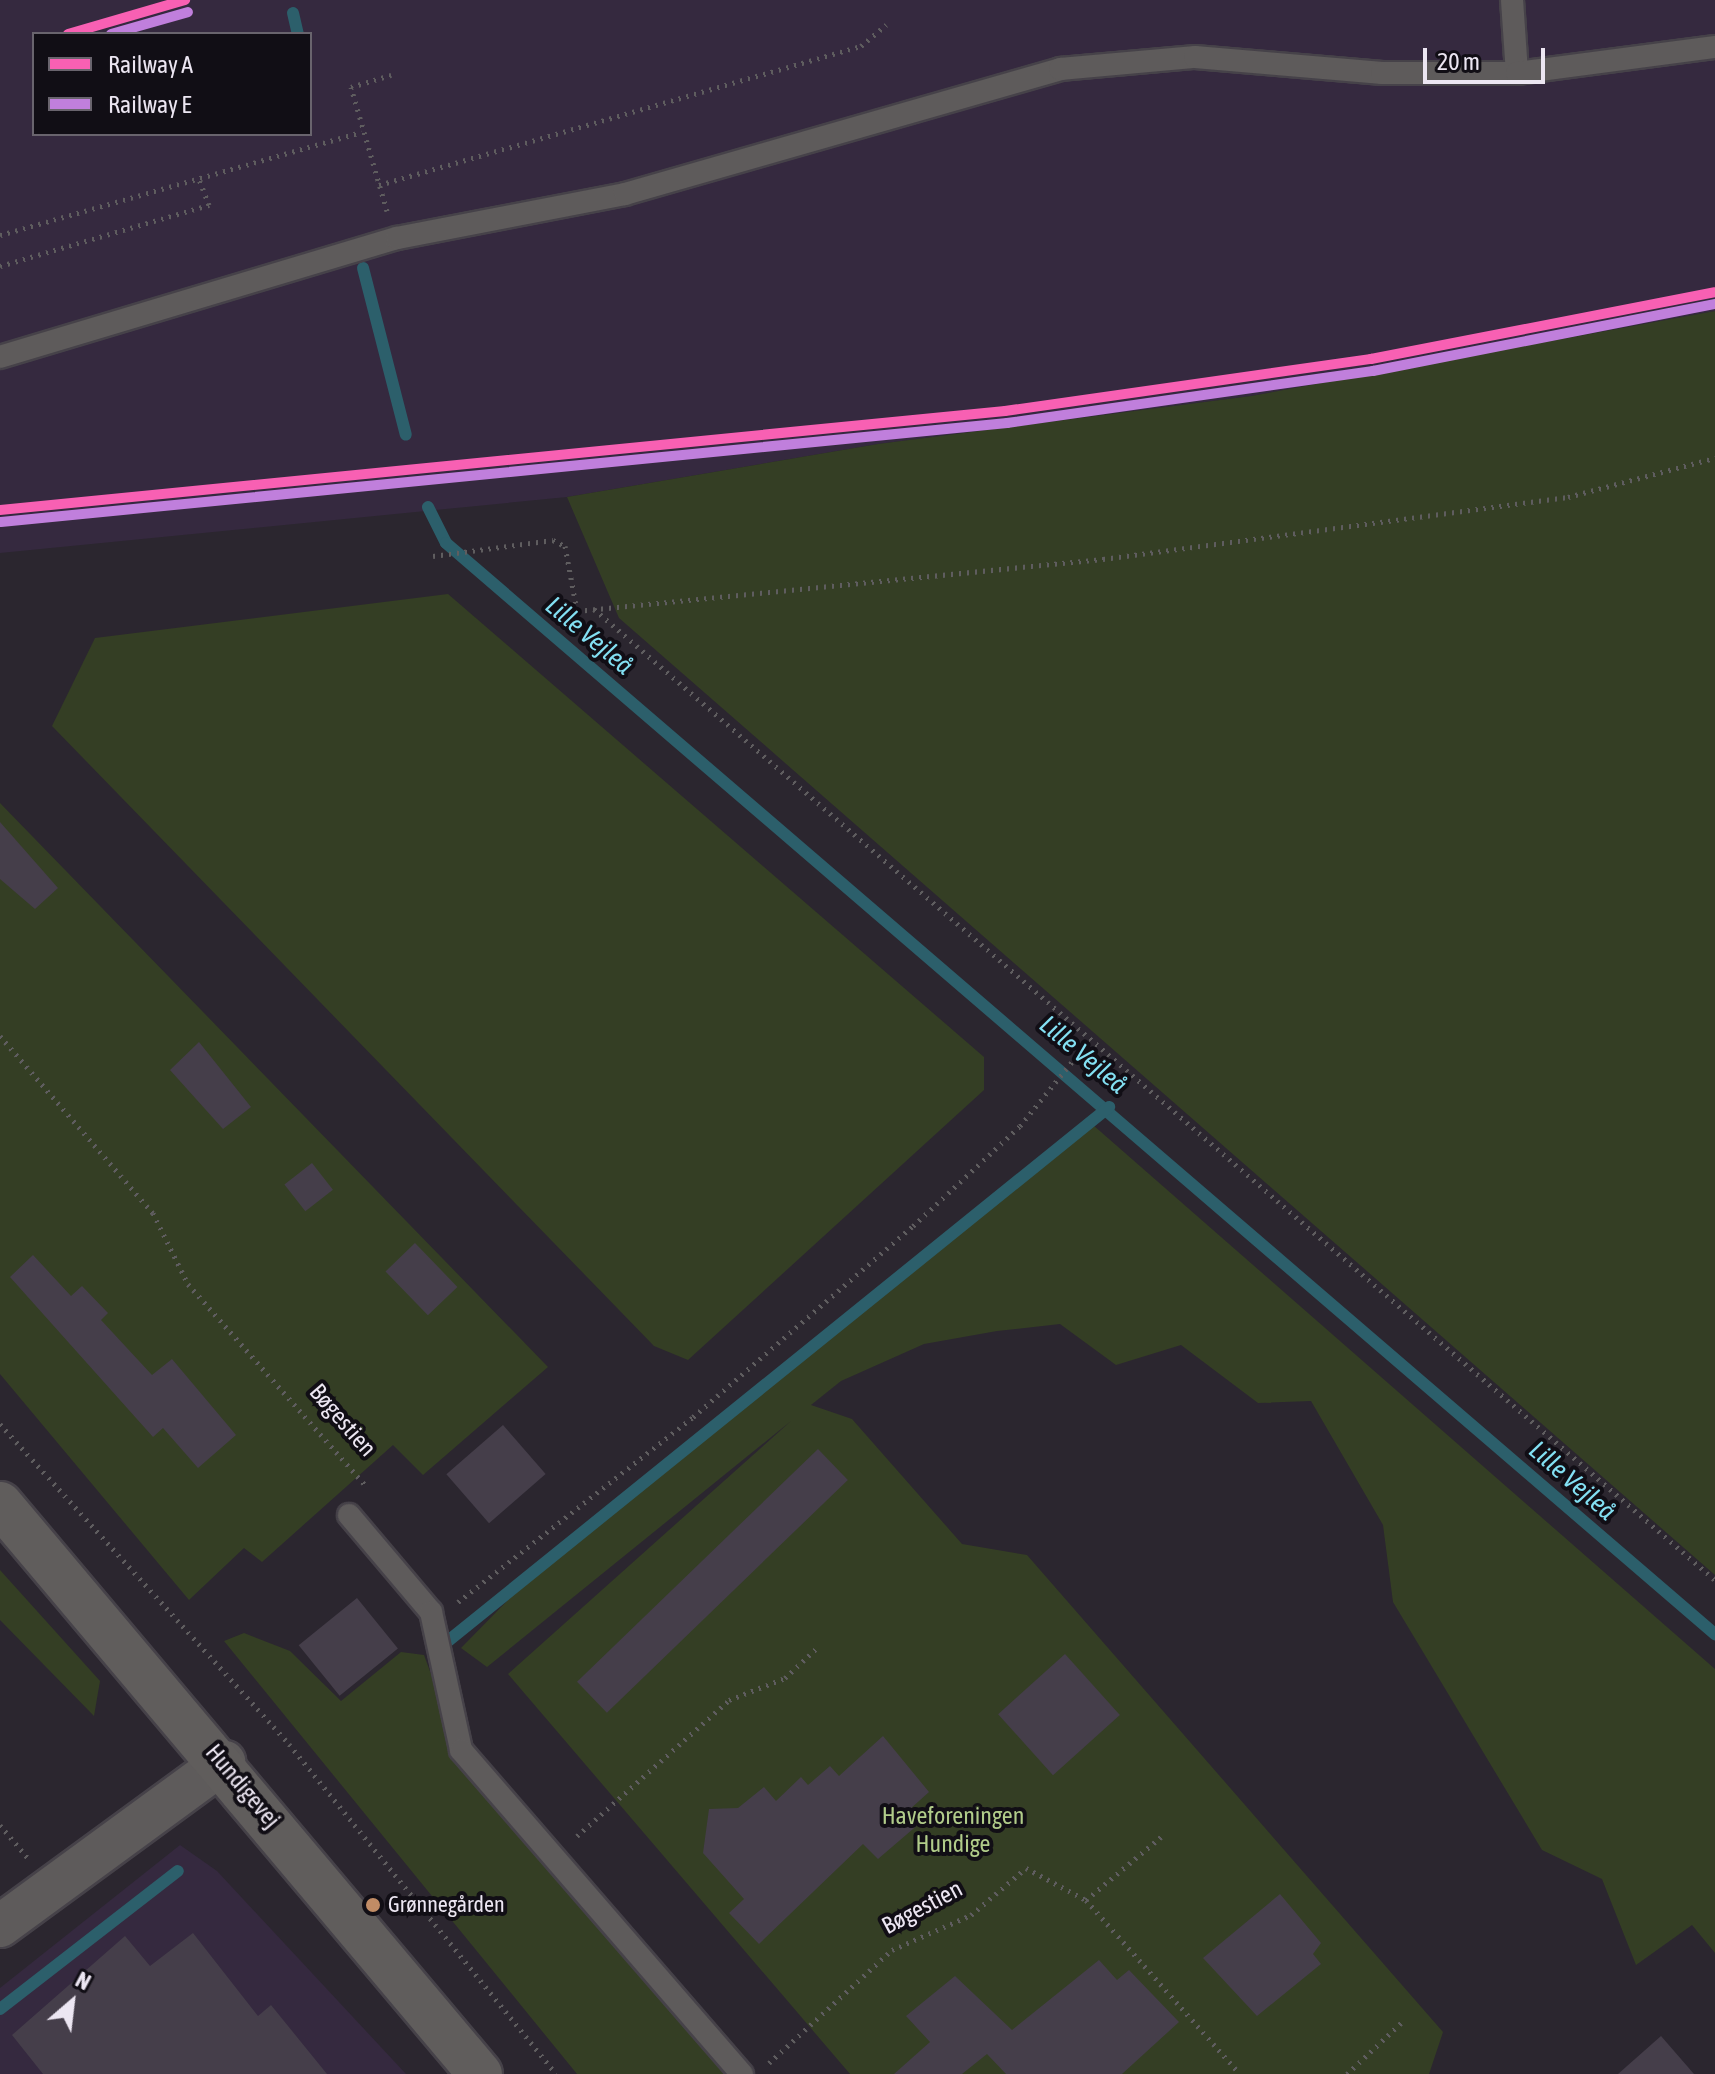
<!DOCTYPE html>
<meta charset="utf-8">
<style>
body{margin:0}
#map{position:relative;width:1715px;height:2074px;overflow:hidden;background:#2b262f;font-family:"Asap Condensed",sans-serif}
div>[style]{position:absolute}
.built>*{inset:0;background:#35293f}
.green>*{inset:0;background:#343e24}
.stream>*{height:12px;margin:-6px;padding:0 6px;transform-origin:6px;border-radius:6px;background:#2c5f6b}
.building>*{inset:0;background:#453e4a;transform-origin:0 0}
.path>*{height:5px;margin-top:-2.5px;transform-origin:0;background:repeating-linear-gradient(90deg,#5f5d5f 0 2px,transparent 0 8px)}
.roads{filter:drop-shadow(2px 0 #464249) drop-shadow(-2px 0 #464249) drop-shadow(0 2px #464249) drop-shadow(0 -2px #464249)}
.lane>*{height:22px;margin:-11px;padding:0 11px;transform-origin:11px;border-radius:11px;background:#5e5b5b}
.street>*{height:42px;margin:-21px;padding:0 21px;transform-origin:21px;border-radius:21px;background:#5e5b5b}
.secondary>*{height:44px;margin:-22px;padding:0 22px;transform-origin:22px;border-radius:22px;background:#605d5c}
.rail-1>*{height:10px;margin:-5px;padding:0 5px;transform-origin:5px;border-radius:5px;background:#f860b3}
.rail-2>*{height:10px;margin:-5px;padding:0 5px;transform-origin:5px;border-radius:5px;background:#c07fdc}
.dots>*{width:22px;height:22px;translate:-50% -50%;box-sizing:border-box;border:4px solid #110e15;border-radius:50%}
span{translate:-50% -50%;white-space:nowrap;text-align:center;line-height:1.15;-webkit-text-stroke:8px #110e15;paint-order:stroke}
.bus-label{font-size:22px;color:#ece6f2}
.left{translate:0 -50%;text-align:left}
.street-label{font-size:24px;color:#ece6f2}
.park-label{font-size:24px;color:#b1cc8a}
.water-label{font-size:26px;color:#83e0f3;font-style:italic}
.legend{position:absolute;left:32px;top:32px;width:280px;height:104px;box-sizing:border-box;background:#110e15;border:2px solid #69646d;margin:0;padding:10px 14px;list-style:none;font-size:24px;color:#ece6f2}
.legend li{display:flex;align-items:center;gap:16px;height:40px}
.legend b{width:40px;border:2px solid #69646d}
.north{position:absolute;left:32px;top:1962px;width:80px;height:80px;-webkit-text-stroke:6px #110e15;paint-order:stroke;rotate:28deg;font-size:22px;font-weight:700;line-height:32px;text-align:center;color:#ece6f2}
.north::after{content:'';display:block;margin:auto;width:28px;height:36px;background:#ece6f2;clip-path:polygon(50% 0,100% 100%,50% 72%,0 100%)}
.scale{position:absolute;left:1423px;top:48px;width:122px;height:36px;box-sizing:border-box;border:4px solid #ece6f2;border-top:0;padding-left:10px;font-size:24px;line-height:28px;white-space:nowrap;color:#ece6f2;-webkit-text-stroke:6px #110e15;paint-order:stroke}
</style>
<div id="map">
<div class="built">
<div style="clip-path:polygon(evenodd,0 0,1715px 0,1715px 311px,1251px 396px,878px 444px,567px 497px,0 553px,0 0,34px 34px,310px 34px,310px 134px,34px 134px,34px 34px)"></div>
<div style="clip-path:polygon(180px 1845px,217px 1871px,406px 2074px,0 2074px,0 1988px)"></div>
</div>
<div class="green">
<div style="clip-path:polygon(1715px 311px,1715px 1575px,619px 618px,567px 497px,878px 444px,1251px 396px)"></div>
<div style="clip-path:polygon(448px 594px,984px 1057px,984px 1090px,688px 1360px,654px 1346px,52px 726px,95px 638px)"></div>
<div style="clip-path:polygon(0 803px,548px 1367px,423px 1475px,393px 1445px,262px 1562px,244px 1548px,189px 1600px,0 1374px)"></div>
<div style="clip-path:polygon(1093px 1125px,1715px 1669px,1715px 1953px,1692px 1925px,1636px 1965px,1602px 1879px,1542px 1850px,1393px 1602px,1383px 1525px,1311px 1401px,1258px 1403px,1181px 1345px,1116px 1365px,1060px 1324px,997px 1331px,924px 1344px,841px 1381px,811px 1405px,852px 1419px,962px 1544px,1027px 1555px,1443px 2032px,1429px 2074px,850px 2074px,508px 1674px,791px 1421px,487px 1667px,461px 1648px,511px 1597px)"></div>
<div style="clip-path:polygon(0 1570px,100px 1681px,94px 1716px,0 1620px)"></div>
<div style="clip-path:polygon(244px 1633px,290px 1651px,341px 1701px,401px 1652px,424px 1655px,452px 1731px,728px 2074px,577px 2074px,224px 1641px)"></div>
</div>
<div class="stream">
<div style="left:293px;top:13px;width:22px;rotate:77deg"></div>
<div style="left:363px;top:268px;width:172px;rotate:75.6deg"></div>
<div style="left:428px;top:507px;width:40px;rotate:63.4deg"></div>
<div style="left:446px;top:543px;width:1674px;rotate:40.69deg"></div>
<div style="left:448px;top:1641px;width:850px;rotate:-38.93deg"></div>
<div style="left:0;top:2009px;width:225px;rotate:-37.8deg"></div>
</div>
<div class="building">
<div style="clip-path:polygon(0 822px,58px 888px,35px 909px,0 879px)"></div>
<div style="clip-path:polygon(199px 1042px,251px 1107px,223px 1129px,170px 1070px)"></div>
<div style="left:312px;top:1163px;width:34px;height:35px;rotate:52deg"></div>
<div style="left:415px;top:1243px;width:61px;height:41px;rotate:46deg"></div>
<div style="clip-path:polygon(33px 1255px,71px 1296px,82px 1286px,108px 1313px,101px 1320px,152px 1375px,172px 1359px,236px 1435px,198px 1468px,163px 1428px,153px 1437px,10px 1277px)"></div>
<div style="left:503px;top:1425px;width:65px;height:75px;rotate:49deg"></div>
<div style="left:818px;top:1449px;width:43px;height:335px;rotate:46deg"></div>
<div style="left:357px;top:1598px;width:65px;height:75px;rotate:51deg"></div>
<div style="left:1065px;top:1654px;width:82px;height:90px;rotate:48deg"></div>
<div style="clip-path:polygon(883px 1736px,929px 1792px,909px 1810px,920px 1823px,878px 1859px,863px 1844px,759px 1944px,729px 1913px,744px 1899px,703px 1853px,709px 1809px,738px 1808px,764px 1787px,776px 1801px,801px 1777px,808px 1785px,830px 1766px,839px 1776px)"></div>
<div style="clip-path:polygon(1280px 1894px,1321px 1943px,1313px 1954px,1321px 1964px,1257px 2016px,1203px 1958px)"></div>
<div style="clip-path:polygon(193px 1933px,258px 2016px,271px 2005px,327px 2074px,43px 2074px,12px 2035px,125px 1936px,150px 1966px)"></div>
<div style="clip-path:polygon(1099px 1960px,1117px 1980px,1129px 1970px,1179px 2022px,1122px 2074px,1006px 2074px,987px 2054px,962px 2074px,894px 2074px,930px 2042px,906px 2016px,955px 1976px,1012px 2030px)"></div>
<div style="clip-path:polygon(1661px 2036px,1694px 2074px,1618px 2074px)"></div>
</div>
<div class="path">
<div style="left:379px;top:185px;width:502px;rotate:-16.09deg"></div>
<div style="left:861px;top:46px;width:33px;rotate:-40deg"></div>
<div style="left:387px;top:211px;width:129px;rotate:-106.2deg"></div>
<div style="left:351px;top:87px;width:42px;rotate:-16.7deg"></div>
<div style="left:0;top:235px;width:376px;rotate:-15.9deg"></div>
<div style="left:0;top:266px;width:218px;rotate:-16.3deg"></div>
<div style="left:209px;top:205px;width:28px;rotate:-111deg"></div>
<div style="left:433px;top:556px;width:121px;rotate:-7.6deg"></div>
<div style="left:553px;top:540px;width:13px;rotate:27deg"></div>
<div style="left:565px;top:546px;width:66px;rotate:79.5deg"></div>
<div style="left:577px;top:611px;width:529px;rotate:-5.65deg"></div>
<div style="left:1103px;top:559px;width:469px;rotate:-7.6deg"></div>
<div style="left:1568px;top:497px;width:152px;rotate:-14.9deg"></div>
<div style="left:594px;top:609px;width:1483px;rotate:40.9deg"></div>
<div style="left:0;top:1036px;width:234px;rotate:49.2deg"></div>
<div style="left:153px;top:1213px;width:79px;rotate:63.8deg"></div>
<div style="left:188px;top:1284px;width:269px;rotate:48.6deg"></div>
<div style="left:0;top:1424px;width:431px;rotate:47.9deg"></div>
<div style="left:289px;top:1744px;width:424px;rotate:51deg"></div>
<div style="left:458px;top:1602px;width:299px;rotate:-38.2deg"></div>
<div style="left:693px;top:1417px;width:291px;rotate:-41deg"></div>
<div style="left:913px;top:1226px;width:146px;rotate:-43.1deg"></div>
<div style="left:1020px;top:1126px;width:108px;rotate:-51deg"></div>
<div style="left:0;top:1825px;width:43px;rotate:49.7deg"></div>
<div style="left:577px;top:1836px;width:204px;rotate:-41.8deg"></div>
<div style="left:729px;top:1700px;width:60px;rotate:-21.4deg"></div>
<div style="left:785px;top:1678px;width:47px;rotate:-43.3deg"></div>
<div style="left:1086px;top:1900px;width:99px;rotate:-40.1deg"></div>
<div style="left:769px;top:2063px;width:167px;rotate:-42.6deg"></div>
<div style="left:892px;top:1950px;width:86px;rotate:-23.9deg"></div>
<div style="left:971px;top:1915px;width:72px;rotate:-40.5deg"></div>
<div style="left:1026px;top:1868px;width:68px;rotate:28.1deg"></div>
<div style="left:1086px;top:1900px;width:232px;rotate:48.5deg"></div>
<div style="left:1347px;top:2074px;width:77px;rotate:-43.4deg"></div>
</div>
<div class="roads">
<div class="lane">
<div style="left:1512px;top:0;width:73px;rotate:86.1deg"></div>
<div style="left:0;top:357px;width:414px;rotate:-16.7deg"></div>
<div style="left:397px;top:238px;width:232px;rotate:-10.9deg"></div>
<div style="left:625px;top:194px;width:453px;rotate:-16deg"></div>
<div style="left:1060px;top:69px;width:136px;rotate:-5.1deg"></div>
<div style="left:1195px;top:57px;width:188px;rotate:4.9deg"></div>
<div style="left:1382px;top:73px;width:135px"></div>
<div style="left:1517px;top:73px;width:200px;rotate:-7.5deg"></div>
<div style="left:349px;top:1515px;width:127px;rotate:49.8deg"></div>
<div style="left:431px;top:1612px;width:141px;rotate:77.7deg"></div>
<div style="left:461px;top:1750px;width:429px;rotate:49.1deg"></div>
</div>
<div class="street">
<div style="left:0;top:1926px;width:278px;rotate:-36.2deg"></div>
</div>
<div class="secondary">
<div style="left:0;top:1504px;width:745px;rotate:49.9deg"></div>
</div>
</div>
<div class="rail-1">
<div style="left:68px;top:34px;width:122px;rotate:-16.2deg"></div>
<div style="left:0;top:510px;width:1010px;rotate:-5.63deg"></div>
<div style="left:1005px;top:411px;width:370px;rotate:-8.1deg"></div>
<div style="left:1371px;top:359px;width:350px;rotate:-11deg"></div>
</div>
<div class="rail-2">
<div style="left:111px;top:34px;width:80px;rotate:-15.9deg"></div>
<div style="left:1px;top:522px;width:1011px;rotate:-5.62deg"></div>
<div style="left:1007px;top:423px;width:370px;rotate:-8.1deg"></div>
<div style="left:1373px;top:371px;width:349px;rotate:-11.1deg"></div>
</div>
<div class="dots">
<div style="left:373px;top:1905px;background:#c18c65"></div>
</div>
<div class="bus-label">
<span class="left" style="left:388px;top:1905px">Grønnegården</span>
</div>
<div class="street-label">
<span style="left:343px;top:1420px;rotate:49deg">Bøgestien</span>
<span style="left:243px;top:1786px;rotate:50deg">Hundigevej</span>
<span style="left:922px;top:1907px;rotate:-28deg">Bøgestien</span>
</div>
<div class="park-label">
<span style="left:953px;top:1830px">Haveforeningen<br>Hundige</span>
</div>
<div class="water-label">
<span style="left:589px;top:636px;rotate:40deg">Lille Vejleå</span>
<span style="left:1083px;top:1055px;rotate:40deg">Lille Vejleå</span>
<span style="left:1572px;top:1481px;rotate:41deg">Lille Vejleå</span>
</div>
<ul class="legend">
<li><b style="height:10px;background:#f860b3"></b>Railway A</li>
<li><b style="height:10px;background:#c07fdc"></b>Railway E</li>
</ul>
<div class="north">N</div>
<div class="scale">20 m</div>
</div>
